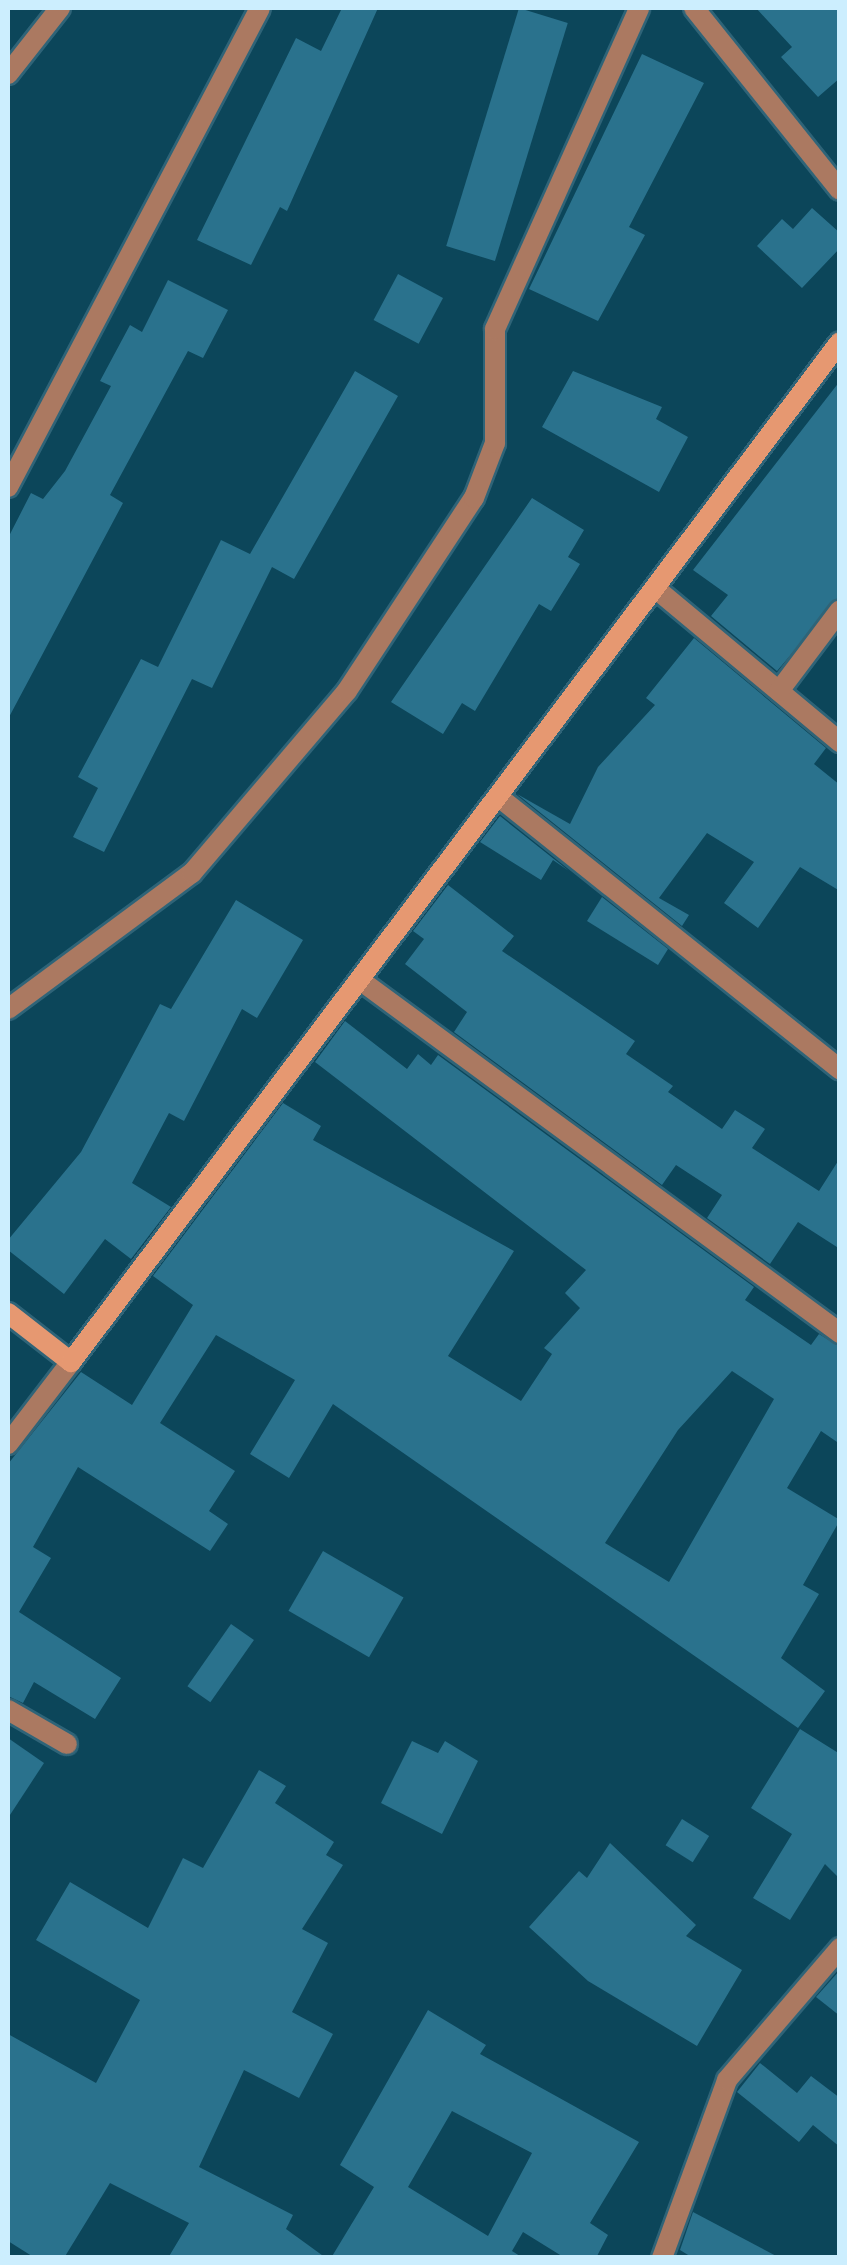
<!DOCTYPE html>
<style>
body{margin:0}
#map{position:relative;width:847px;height:2265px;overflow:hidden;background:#0c465a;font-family:"Asap Condensed",sans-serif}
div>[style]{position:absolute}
.building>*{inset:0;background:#2a728d;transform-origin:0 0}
.roads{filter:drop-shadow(2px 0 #2f6478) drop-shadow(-2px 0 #2f6478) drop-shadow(0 2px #2f6478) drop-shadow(0 -2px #2f6478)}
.street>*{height:20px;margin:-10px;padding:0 10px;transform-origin:10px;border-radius:10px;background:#ab7961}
.secondary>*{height:20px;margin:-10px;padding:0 10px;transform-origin:10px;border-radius:10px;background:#e69871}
span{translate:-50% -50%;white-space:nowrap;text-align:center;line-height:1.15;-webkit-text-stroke:10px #0c465a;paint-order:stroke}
.frame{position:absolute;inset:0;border:10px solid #cceefe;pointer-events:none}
</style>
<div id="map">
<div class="building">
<div style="clip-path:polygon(342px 8px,378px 8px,287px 211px,280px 207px,251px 265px,197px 240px,296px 38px,321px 51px)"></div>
<div style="left:519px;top:8px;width:51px;height:249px;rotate:17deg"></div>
<div style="clip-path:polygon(756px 8px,840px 8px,840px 78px,818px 97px,781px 57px,792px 47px)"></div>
<div style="clip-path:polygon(642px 54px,704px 83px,629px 227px,645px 235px,598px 321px,529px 289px)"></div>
<div style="clip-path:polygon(812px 208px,840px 233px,840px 248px,802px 288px,757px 246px,782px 219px,793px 229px)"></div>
<div style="left:398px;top:274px;width:51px;height:52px;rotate:28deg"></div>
<div style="clip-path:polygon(168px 280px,228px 310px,203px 358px,188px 351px,110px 495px,123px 503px,8px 719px,8px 538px,31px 493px,43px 499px,65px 471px,111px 386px,100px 381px,130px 325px,142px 332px)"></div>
<div style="clip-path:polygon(355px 371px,398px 396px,294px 579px,272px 567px,212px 688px,192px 679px,104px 852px,73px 837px,98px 788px,78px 777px,141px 659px,158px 667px,221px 540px,250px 554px)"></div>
<div style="clip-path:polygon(573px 371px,662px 407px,656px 419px,688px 437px,659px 492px,542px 427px)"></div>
<div style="clip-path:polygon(840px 381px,840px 597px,777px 671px,711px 616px,728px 595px,693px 570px)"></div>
<div style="clip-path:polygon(532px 498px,584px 530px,568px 557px,580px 564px,551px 611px,539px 604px,475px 711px,462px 703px,443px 734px,391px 702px)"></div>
<div style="clip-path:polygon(694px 638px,826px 748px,814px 764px,840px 785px,840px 891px,800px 867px,758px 928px,724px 903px,754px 862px,707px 833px,659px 898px,689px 915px,682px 926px,517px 794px,570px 824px,598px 767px,655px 705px,646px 698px)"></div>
<div style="clip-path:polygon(500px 816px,569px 871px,553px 860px,541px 880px,480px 842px)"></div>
<div style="clip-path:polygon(448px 885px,514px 936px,502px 951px,635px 1041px,626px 1054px,673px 1086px,668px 1092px,722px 1129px,735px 1110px,765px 1129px,752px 1148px,819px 1191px,840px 1158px,840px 1249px,798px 1222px,770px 1264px,707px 1218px,722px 1195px,676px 1165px,662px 1185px,454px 1032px,467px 1012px,405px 964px,424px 939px,413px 931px)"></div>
<div style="clip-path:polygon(602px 897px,668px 949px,658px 965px,587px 921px)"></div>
<div style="clip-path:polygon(236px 900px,303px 940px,257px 1018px,242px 1009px,184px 1121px,169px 1113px,132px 1183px,171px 1207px,131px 1259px,105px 1239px,64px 1294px,8px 1250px,8px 1240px,81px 1152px,160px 1004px,171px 1009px)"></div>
<div style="clip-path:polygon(evenodd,345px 1021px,407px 1069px,418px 1054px,431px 1065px,438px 1055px,754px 1287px,745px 1300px,811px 1345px,819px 1334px,840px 1347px,840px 1444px,821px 1431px,787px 1488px,840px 1520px,803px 1585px,819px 1594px,781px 1658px,825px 1691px,798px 1728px,333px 1404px,289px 1478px,250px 1454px,295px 1380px,216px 1335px,160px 1423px,235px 1471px,209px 1511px,228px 1524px,210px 1551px,78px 1467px,33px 1547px,51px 1558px,19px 1612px,121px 1678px,95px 1719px,34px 1682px,23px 1703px,8px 1696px,8px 1464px,81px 1372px,132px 1405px,193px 1305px,153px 1276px,283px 1103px,321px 1126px,313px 1140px,514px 1251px,448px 1356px,521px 1401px,552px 1354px,544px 1348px,580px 1308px,565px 1293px,586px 1270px,315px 1062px,345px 1021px,732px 1371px,774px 1399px,669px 1582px,605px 1543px,678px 1430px,732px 1371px)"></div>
<div style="left:323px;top:1551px;width:93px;height:69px;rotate:30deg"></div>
<div style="left:231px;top:1624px;width:28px;height:76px;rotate:35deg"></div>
<div style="clip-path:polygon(800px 1729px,840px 1754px,840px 1879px,825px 1864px,790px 1920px,753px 1898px,792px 1834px,751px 1808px)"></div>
<div style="clip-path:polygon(8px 1738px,44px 1763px,8px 1818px)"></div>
<div style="clip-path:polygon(412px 1741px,438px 1753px,445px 1741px,478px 1761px,442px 1834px,381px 1803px)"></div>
<div style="clip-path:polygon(259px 1770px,286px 1786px,275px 1803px,334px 1842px,326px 1855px,343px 1865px,302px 1929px,328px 1943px,292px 2012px,333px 2034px,299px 2098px,244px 2070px,199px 2167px,293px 2215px,286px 2229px,326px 2258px,168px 2258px,189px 2223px,110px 2183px,64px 2258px,35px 2258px,8px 2241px,8px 2034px,96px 2083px,140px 2000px,36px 1940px,70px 1882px,148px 1928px,183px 1858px,203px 1868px)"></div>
<div style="left:682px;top:1819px;width:32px;height:31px;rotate:32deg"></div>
<div style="clip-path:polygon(610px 1843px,696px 1925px,686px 1936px,742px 1970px,697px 2046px,588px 1981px,529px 1927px,579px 1871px,587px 1878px)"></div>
<div style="clip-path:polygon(840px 1970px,840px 2016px,816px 1997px)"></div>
<div style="clip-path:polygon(evenodd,428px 2010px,486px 2045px,480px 2054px,639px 2142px,590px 2223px,608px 2235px,596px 2258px,565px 2258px,523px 2232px,512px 2251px,523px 2258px,331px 2258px,374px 2187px,340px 2165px,428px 2010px,452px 2111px,532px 2153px,488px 2236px,408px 2187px,452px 2111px)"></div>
<div style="clip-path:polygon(760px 2063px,797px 2093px,811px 2076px,840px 2098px,840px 2147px,813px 2125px,799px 2142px,737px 2092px)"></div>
<div style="clip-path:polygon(693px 2212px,780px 2258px,693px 2258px,680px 2250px)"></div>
</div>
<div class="roads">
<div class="street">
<div style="left:694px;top:8px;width:233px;rotate:51.3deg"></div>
<div style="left:8px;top:74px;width:84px;rotate:-51.8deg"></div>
<div style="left:8px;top:487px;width:541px;rotate:-62.25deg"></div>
<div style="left:655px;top:588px;width:241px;rotate:39.8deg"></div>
<div style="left:779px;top:691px;width:101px;rotate:-53deg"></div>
<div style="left:500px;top:798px;width:435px;rotate:38.6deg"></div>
<div style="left:364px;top:983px;width:591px;rotate:36.33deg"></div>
<div style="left:8px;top:1009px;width:229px;rotate:-36.5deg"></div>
<div style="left:192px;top:873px;width:239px;rotate:-49.6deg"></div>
<div style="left:347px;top:691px;width:231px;rotate:-56.7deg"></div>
<div style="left:474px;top:498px;width:59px;rotate:-69.1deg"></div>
<div style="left:495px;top:443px;width:114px;rotate:-90deg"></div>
<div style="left:495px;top:329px;width:352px;rotate:-65.8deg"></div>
<div style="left:8px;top:1444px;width:103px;rotate:-52.5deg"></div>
<div style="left:8px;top:1710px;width:68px;rotate:30deg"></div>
<div style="left:662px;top:2258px;width:189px;rotate:-69.9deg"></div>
<div style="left:727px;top:2080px;width:174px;rotate:-49.4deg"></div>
</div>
<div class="secondary">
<div style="left:8px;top:1313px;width:80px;rotate:37.9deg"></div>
<div style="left:71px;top:1362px;width:1277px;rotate:-52.99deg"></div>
</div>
</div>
<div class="frame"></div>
</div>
